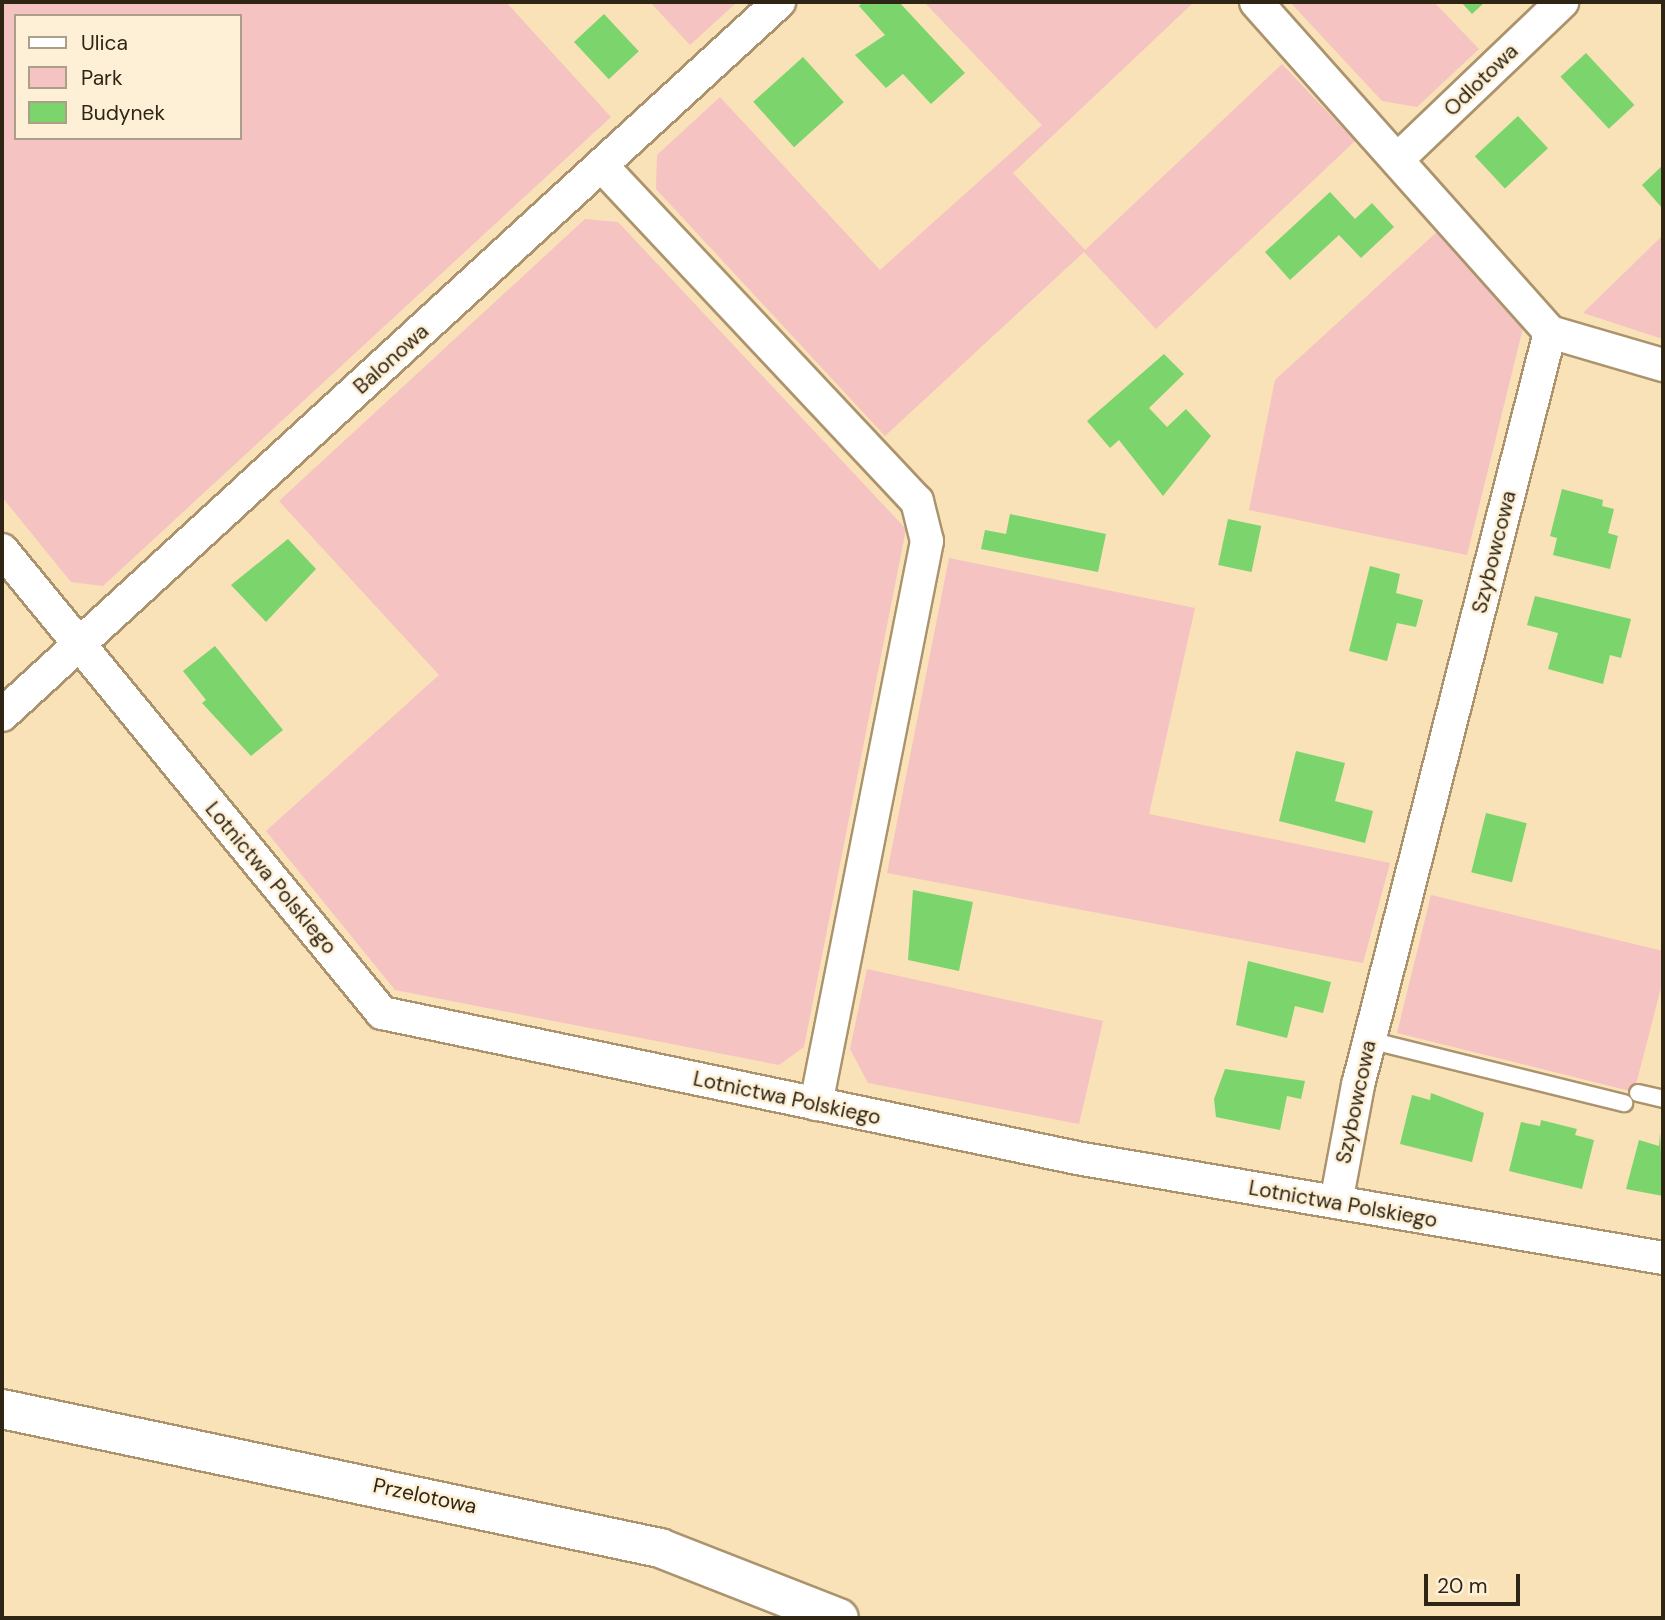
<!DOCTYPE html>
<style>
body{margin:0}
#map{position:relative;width:1665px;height:1620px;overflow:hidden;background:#f9e1b8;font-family:"DM Sans",sans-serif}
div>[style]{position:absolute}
.green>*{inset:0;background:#f5c3c2}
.building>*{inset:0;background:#7bd56c;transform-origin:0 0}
.roads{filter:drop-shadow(2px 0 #ab946d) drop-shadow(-2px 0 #ab946d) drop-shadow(0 2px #ab946d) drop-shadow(0 -2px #ab946d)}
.service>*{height:16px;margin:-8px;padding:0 8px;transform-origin:8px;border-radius:8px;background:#fff}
.minor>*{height:32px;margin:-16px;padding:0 16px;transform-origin:16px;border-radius:16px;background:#fff}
.tertiary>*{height:38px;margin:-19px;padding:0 19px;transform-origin:19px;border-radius:19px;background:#fff}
span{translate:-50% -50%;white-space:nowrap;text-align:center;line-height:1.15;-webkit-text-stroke:5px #fef0d7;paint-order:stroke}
.street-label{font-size:21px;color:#2e2515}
.frame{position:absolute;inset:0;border:4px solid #2e2515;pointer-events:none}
.legend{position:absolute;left:14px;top:14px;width:228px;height:126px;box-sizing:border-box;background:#fef0d7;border:2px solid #ab9f89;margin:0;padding:9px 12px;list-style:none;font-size:21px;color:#2e2515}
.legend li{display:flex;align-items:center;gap:14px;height:35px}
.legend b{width:35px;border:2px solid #ab9f89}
.scale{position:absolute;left:1424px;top:1574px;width:96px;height:32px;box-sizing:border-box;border:4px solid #2e2515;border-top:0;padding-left:9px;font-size:21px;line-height:24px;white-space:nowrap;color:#2e2515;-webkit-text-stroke:5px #fef0d7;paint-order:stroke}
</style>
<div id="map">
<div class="green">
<div style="clip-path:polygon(evenodd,2px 2px,506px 2px,611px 117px,103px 586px,71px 582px,2px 497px,2px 2px,16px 16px,240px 16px,240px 138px,16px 138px,16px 16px)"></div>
<div style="clip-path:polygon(650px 2px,737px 2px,690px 45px)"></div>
<div style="clip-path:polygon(924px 2px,1194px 2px,1013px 173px,1085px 250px,1282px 64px,1355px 141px,1156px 329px,1084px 252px,885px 436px,656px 189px,657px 155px,720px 97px,880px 270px,1042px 125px)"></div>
<div style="clip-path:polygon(1290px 2px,1434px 2px,1479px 49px,1417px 107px,1382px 101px)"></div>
<div style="clip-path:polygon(585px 219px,618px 222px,906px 529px,804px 1047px,779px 1065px,395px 990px,266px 831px,439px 675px,279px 501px)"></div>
<div style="clip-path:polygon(1438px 231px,1524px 324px,1467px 555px,1249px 510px,1275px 380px)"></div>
<div style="clip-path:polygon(1663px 235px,1663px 339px,1583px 313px)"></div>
<div style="clip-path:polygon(949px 558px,1195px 608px,1149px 814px,1390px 863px,1363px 963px,887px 873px)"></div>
<div style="clip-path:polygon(1431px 895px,1663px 951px,1663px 980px,1634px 1092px,1397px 1033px)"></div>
<div style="clip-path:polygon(867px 969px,1103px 1021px,1079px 1124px,868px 1083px,850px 1049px)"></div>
</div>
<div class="building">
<div style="clip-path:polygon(863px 2px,899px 2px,965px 73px,931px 104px,903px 74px,886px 88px,855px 55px,885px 35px,859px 6px)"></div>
<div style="clip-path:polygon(1461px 2px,1485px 2px,1472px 14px)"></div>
<div style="left:604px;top:14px;width:51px;height:41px;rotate:47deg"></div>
<div style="left:1586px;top:53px;width:71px;height:35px;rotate:47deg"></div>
<div style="left:803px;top:57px;width:61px;height:67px;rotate:48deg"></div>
<div style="left:1518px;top:116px;width:44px;height:59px;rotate:47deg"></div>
<div style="clip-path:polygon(1663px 165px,1663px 209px,1642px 185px)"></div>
<div style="clip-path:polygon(1330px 192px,1355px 219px,1372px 203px,1394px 227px,1361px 258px,1339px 235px,1290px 280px,1265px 252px)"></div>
<div style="clip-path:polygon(1164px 354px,1184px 374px,1149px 408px,1167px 427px,1186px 409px,1211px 436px,1163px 496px,1119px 440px,1110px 448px,1087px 421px)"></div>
<div style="clip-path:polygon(1562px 489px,1603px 500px,1602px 506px,1614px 509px,1608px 533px,1618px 536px,1610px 569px,1553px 555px,1557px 538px,1550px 536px)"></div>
<div style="clip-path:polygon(1010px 514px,1106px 534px,1098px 572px,981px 549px,985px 530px,1006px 534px)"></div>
<div style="left:1228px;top:519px;width:34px;height:47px;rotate:12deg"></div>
<div style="clip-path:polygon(288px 539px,316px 569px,266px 622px,231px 585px)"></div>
<div style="clip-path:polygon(1370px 566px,1400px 574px,1396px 593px,1423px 600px,1416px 627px,1397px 623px,1387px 661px,1349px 651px)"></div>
<div style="clip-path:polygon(1535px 596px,1631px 619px,1621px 658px,1610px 655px,1603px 684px,1548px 669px,1558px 633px,1527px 625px)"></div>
<div style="clip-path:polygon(215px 646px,283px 730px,251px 756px,202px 703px,206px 700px,183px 671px)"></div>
<div style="clip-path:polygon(1296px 751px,1345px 763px,1335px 801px,1373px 811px,1365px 843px,1279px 821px)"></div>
<div style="left:1486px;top:813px;width:42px;height:61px;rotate:14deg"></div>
<div style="clip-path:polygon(913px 890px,973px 902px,959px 971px,908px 960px)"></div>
<div style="clip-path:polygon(1248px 961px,1331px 982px,1323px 1013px,1295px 1006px,1287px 1038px,1236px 1025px)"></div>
<div style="clip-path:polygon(1225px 1069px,1305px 1081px,1301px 1099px,1287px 1096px,1280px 1130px,1216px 1117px,1214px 1099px)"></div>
<div style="clip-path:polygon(1431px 1093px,1484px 1113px,1472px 1162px,1400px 1144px,1412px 1095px,1430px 1100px)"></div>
<div style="clip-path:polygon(1541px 1120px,1577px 1129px,1575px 1135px,1594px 1140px,1582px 1189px,1509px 1171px,1521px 1122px,1540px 1126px)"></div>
<div style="clip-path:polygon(1660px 1133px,1663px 1196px,1626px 1189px,1639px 1140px,1659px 1146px)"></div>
</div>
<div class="roads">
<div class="service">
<div style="left:1369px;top:1040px;width:263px;rotate:13.9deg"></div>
<div style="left:1638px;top:1093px;width:26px;rotate:13deg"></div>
</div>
<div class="minor">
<div style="left:1256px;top:2px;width:442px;rotate:48.3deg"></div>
<div style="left:1550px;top:332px;width:777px;rotate:104.3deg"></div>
<div style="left:1358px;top:1085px;width:119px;rotate:100.6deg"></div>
<div style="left:1399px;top:158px;width:226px;rotate:-43.7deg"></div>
<div style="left:602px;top:166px;width:460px;rotate:46.8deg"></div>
<div style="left:917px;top:501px;width:41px;rotate:76deg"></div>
<div style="left:927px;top:541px;width:574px;rotate:101.15deg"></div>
<div style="left:1550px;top:332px;width:118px;rotate:16.3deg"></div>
<div style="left:2px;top:550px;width:599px;rotate:50.62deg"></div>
<div style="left:382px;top:1013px;width:710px;rotate:11.78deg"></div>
<div style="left:1077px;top:1158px;width:594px;rotate:9.68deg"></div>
<div style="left:2px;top:715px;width:1055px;rotate:-42.54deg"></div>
</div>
<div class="tertiary">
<div style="left:2px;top:1409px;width:673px;rotate:11.93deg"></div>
<div style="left:660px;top:1548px;width:192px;rotate:21.4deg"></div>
</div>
</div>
<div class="street-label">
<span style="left:1481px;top:80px;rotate:-44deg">Odlotowa</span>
<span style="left:391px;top:359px;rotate:-42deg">Balonowa</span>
<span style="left:1494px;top:552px;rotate:-76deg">Szybowcowa</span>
<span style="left:271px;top:878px;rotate:50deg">Lotnictwa Polskiego</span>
<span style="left:787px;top:1098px;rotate:12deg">Lotnictwa Polskiego</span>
<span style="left:1356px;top:1102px;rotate:-78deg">Szybowcowa</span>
<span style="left:1343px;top:1204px;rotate:10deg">Lotnictwa Polskiego</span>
<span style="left:425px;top:1496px;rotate:12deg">Przelotowa</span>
</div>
<div class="frame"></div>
<ul class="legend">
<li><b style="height:9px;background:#fff"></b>Ulica</li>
<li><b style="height:19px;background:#f5c3c2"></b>Park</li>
<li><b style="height:19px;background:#7bd56c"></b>Budynek</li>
</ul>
<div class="scale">20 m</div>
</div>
